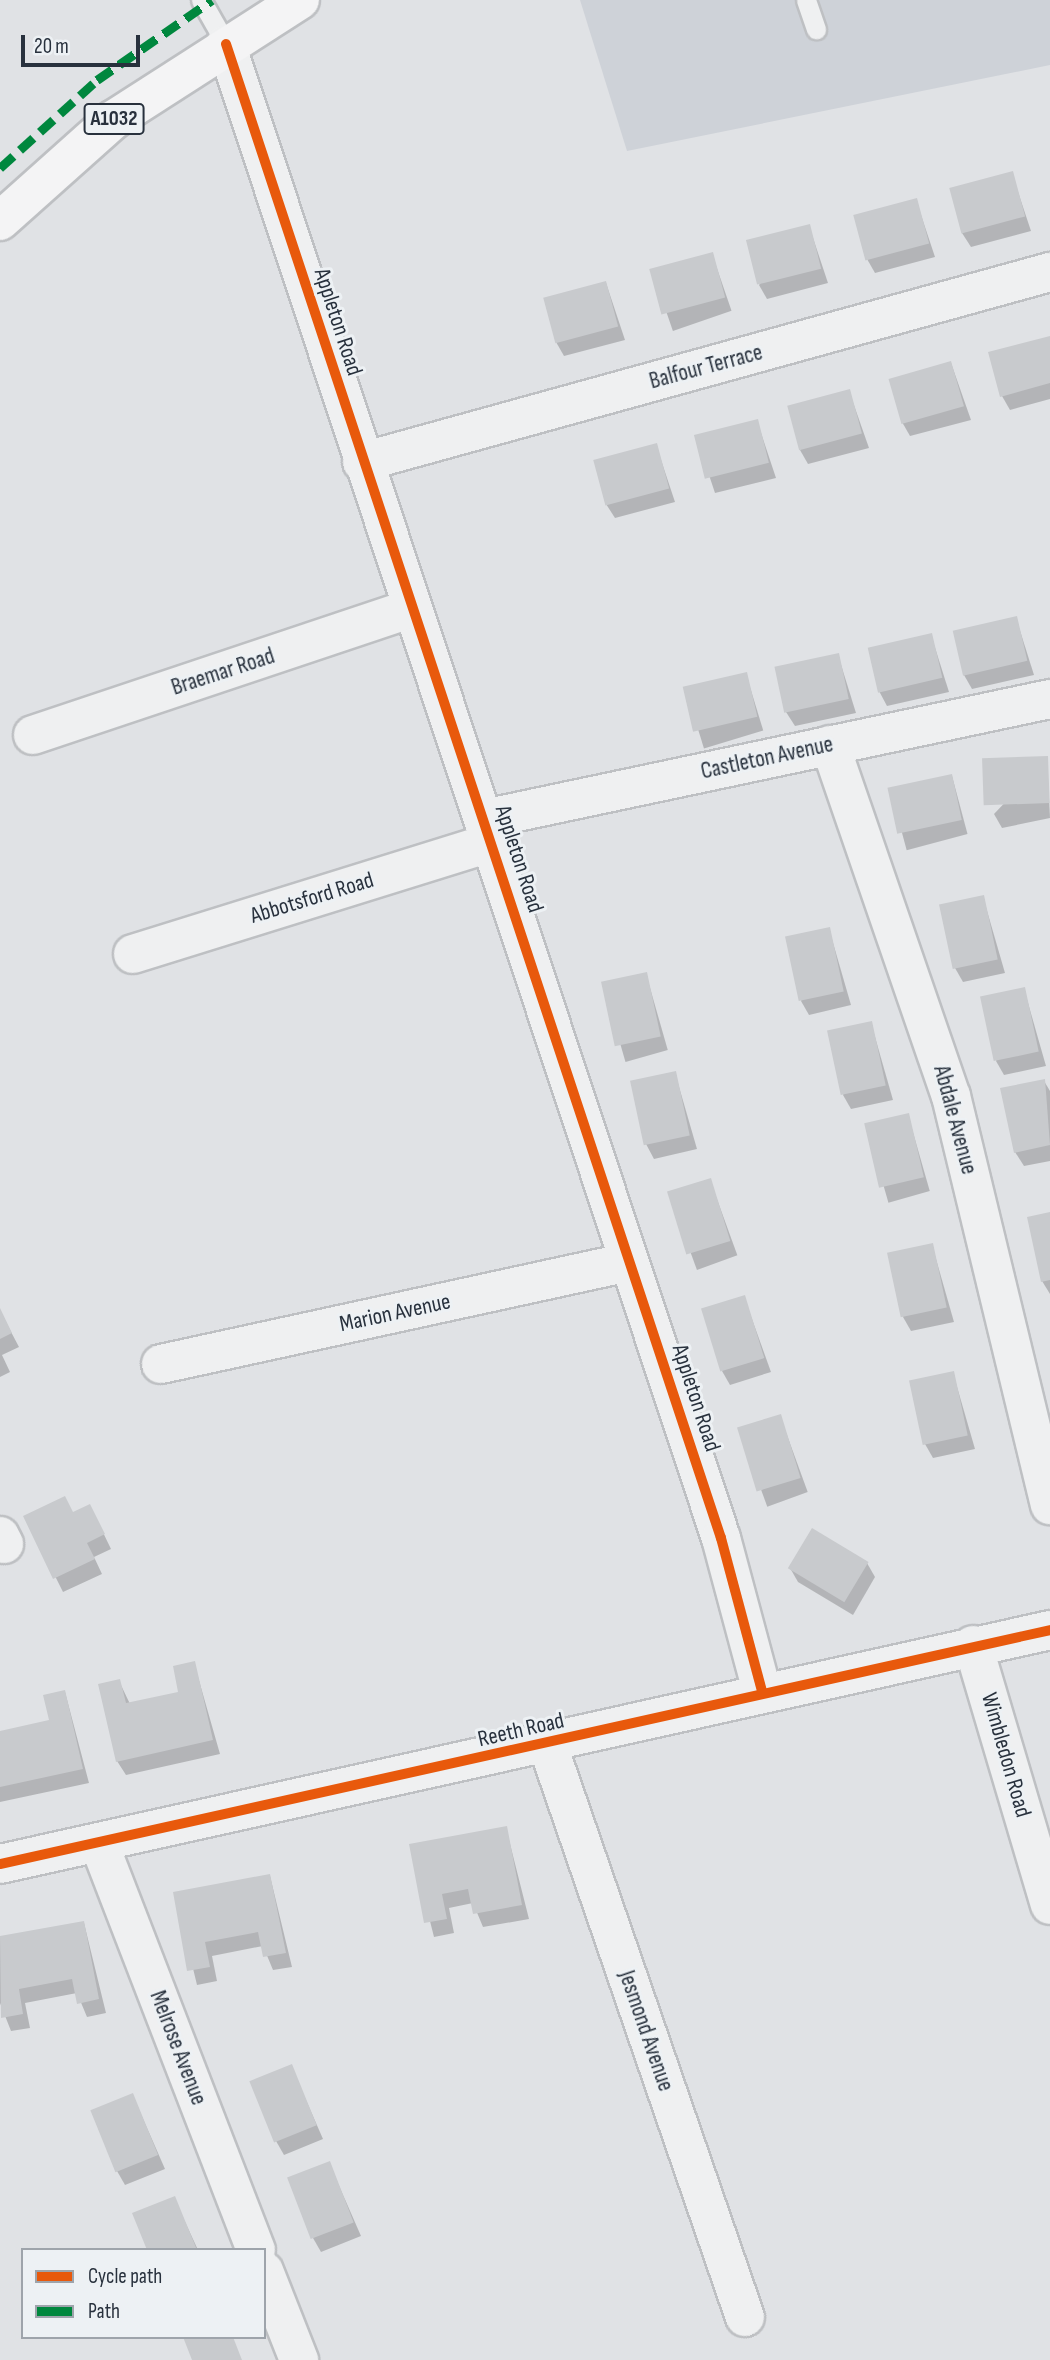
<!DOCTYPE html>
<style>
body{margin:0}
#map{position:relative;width:1050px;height:2360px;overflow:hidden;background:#e0e2e5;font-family:"Sofia Sans Condensed",sans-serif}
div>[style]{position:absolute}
.built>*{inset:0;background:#ced2d8}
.shadow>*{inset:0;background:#0003;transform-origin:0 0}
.building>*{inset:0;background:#c8cacd;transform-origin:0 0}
.roads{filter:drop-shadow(2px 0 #bec0c3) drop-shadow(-2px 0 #bec0c3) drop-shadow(0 2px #bec0c3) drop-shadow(0 -2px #bec0c3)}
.lane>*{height:19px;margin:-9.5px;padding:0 9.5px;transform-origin:9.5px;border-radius:9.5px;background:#eff0f1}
.street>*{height:38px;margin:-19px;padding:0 19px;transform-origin:19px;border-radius:19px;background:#eff0f1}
.primary>*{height:38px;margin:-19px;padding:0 19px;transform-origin:19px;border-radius:19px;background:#f4f4f5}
.quiet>*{height:9px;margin-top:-4.5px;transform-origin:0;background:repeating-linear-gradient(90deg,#00873e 0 18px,transparent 0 27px)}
.cycleway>*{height:10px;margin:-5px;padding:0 5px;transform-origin:5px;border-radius:5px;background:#e8590c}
span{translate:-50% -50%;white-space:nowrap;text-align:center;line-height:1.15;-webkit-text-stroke:6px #edf1f4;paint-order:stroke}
.shield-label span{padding:2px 5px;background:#edf1f4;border:2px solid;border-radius:5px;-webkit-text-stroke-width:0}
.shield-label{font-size:21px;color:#28313d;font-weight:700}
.street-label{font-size:23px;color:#28313d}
.legend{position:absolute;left:21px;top:2248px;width:245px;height:91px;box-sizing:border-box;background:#edf1f4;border:2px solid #9ea4ab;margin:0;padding:9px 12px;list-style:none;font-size:21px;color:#28313d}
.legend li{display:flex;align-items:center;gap:14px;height:35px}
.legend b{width:35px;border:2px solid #9ea4ab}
.scale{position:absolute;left:21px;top:35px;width:119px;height:32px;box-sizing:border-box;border:4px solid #28313d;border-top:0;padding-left:9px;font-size:21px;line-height:24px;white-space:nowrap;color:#28313d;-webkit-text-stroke:5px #edf1f4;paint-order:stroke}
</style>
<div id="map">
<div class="built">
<div style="clip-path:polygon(580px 0,1050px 0,1050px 65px,627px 151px)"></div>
</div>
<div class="shadow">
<div style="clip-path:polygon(1012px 174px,1031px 231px,971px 247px,962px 233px)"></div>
<div style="clip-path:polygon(916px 200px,935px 257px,875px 273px,867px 259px)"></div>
<div style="clip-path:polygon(809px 226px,828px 283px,767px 299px,759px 285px)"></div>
<div style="left:712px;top:254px;width:60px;height:62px;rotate:71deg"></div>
<div style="clip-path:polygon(606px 283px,625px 340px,564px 356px,556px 342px)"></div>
<div style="clip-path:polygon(1050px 337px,1050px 399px,1010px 410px,1002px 396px)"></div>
<div style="clip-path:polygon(951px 363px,971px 420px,910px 436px,902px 422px)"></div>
<div style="clip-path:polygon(849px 391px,869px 448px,808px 464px,800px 450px)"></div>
<div style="clip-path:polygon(757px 421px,776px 478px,715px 493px,696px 436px)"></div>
<div style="clip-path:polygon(656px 445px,675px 502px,615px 518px,606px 504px)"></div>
<div style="clip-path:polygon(1016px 618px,1034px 675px,972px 689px,964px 675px)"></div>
<div style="clip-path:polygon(931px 635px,949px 692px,887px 706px,879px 691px)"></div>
<div style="clip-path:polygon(838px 655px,856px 713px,795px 726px,786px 712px)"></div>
<div style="left:746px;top:674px;width:59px;height:62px;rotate:73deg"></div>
<div style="clip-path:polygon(1047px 758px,1050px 818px,1002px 828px,994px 814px)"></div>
<div style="left:952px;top:776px;width:60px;height:63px;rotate:75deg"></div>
<div style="clip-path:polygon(983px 897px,1005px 973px,963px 982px,955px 968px)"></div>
<div style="clip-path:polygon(829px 929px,851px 1005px,809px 1015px,801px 1001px)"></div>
<div style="left:646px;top:974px;width:79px;height:44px;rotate:74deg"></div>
<div style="clip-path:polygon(1024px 989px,1046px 1066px,1004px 1075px,996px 1061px)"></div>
<div style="clip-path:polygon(871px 1023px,893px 1100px,851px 1109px,843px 1095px)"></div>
<div style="clip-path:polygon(675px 1073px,697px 1149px,654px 1159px,646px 1144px)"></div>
<div style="clip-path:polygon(1044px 1081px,1050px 1091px,1050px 1161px,1024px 1166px,1015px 1152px)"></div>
<div style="left:908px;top:1115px;width:79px;height:43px;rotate:74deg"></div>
<div style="left:710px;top:1180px;width:80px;height:43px;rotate:70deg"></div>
<div style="clip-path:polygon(1050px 1214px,1050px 1294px,1042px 1281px)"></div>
<div style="clip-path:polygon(932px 1245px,954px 1322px,911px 1331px,903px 1317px)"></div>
<div style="clip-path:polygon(744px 1297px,771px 1372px,730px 1385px,722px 1371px)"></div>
<div style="clip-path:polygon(0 1311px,19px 1347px,2px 1355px,10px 1372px,0 1377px)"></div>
<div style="clip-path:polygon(953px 1373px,975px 1449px,933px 1458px,925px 1444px)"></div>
<div style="left:780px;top:1416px;width:81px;height:43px;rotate:70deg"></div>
<div style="clip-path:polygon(73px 1514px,97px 1520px,111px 1549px,94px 1557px,102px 1574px,63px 1592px,25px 1516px)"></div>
<div style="clip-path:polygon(867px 1563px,875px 1577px,853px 1615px,798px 1582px,790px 1568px)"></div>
<div style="clip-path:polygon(194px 1663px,220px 1754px,126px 1775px,117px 1761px,119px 1681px,130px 1704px,181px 1693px)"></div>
<div style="clip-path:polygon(65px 1692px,89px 1783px,0 1802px,0 1732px,51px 1722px)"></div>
<div style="clip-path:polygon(506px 1828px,529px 1919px,483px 1927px,473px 1903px,449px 1908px,454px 1933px,434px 1937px,411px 1846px)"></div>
<div style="clip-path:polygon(270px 1876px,292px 1967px,273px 1970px,263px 1946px,212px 1956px,217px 1981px,197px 1985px,175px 1894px)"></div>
<div style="clip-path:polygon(84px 1923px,106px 2013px,87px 2017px,77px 1993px,25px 2003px,30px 2028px,11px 2031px,0 2003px,0 1938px)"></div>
<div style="clip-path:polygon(291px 2066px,323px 2139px,284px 2155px,276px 2141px)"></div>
<div style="clip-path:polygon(133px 2096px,165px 2169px,125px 2185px,117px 2171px)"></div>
<div style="clip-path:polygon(329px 2163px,361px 2236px,321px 2252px,313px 2238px)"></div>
<div style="clip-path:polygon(174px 2198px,198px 2250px,149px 2250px)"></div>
</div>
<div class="building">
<div style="left:1013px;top:171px;width:47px;height:66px;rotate:75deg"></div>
<div style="left:917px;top:198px;width:47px;height:66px;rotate:75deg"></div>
<div style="left:810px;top:224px;width:46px;height:66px;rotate:76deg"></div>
<div style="left:713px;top:252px;width:47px;height:66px;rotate:75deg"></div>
<div style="left:606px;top:281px;width:47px;height:65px;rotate:75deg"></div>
<div style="clip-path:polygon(1050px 336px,1050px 383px,1000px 397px,988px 352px)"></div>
<div style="left:951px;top:361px;width:47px;height:65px;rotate:74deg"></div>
<div style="left:850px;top:389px;width:46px;height:65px;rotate:75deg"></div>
<div style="left:758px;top:419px;width:45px;height:66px;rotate:76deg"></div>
<div style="left:657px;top:443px;width:47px;height:66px;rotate:75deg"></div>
<div style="left:1017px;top:616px;width:46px;height:66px;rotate:77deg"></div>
<div style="left:932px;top:633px;width:46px;height:66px;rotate:77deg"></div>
<div style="left:839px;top:653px;width:47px;height:66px;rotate:78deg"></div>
<div style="left:747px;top:672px;width:46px;height:66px;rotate:77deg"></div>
<div style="left:1048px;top:756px;width:47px;height:66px;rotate:88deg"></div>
<div style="left:952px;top:774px;width:47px;height:66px;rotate:78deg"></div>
<div style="left:984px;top:895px;width:66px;height:46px;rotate:78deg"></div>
<div style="left:830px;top:927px;width:66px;height:46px;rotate:78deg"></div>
<div style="left:647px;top:972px;width:66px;height:47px;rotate:78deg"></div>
<div style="left:1025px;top:987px;width:66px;height:46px;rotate:78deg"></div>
<div style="left:872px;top:1021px;width:66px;height:46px;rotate:78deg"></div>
<div style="left:676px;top:1071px;width:66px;height:47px;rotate:78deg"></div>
<div style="clip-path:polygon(1045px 1079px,1050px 1145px,1014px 1153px,1000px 1088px)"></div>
<div style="left:909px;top:1113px;width:66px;height:46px;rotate:77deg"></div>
<div style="left:711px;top:1178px;width:66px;height:46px;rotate:73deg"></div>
<div style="clip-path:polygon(1050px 1212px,1050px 1280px,1041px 1282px,1027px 1217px)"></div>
<div style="left:933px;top:1243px;width:66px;height:47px;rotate:78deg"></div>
<div style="left:745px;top:1295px;width:66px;height:46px;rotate:73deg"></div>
<div style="clip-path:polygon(0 1308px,12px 1333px,0 1339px)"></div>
<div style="left:954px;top:1371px;width:66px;height:46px;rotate:78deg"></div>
<div style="left:781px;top:1414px;width:67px;height:46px;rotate:73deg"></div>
<div style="clip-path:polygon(65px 1496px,73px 1512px,90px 1504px,105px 1534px,87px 1543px,95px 1559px,53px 1579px,23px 1516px)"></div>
<div style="left:812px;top:1528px;width:66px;height:47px;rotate:31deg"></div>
<div style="clip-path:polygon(195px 1661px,213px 1740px,116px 1762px,98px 1684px,120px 1679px,126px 1703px,178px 1692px,173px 1666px)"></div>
<div style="clip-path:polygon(65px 1690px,83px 1769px,0 1787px,0 1731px,49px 1720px,43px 1695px)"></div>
<div style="clip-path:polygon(507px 1826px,522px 1905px,473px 1914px,468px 1889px,442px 1894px,447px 1919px,424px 1923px,409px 1844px)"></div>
<div style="clip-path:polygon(270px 1874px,286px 1953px,263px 1957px,258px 1932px,205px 1942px,210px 1967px,187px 1971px,173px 1892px)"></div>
<div style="clip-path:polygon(84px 1921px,99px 1999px,77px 2004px,72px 1979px,19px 1989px,23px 2014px,1px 2018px,0 1936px)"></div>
<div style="left:292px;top:2064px;width:66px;height:46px;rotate:68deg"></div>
<div style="left:133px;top:2093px;width:67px;height:46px;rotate:68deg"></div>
<div style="left:330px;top:2161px;width:66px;height:46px;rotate:69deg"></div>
<div style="clip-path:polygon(175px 2196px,197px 2250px,147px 2250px,132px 2213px)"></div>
<div style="clip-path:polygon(183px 2337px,233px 2337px,242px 2360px,192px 2360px)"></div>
</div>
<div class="roads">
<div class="lane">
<div style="left:201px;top:0;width:51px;rotate:60.4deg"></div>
<div style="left:806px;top:0;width:31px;rotate:71deg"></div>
</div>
<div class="street">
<div style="left:226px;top:44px;width:1574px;rotate:71.67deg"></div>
<div style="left:721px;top:1538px;width:158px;rotate:75deg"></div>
<div style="left:362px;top:462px;width:714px;rotate:-15.44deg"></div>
<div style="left:33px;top:735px;width:400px;rotate:-18.5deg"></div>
<div style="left:830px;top:745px;width:371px;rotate:71deg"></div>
<div style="left:951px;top:1096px;width:421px;rotate:76.4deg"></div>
<div style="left:484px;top:819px;width:579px;rotate:-11.97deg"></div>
<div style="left:133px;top:954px;width:376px;rotate:-17.3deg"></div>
<div style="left:161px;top:1364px;width:479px;rotate:-12.3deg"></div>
<div style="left:0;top:1536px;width:9px;rotate:63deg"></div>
<div style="left:973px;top:1645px;width:271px;rotate:73.5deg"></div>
<div style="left:548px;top:1746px;width:604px;rotate:70.97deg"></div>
<div style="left:100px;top:1846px;width:433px;rotate:68.9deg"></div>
<div style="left:0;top:1864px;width:1076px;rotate:-12.56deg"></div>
<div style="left:264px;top:2271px;width:96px;rotate:68.5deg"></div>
</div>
<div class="primary">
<div style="left:0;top:221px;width:152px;rotate:-41.8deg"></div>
<div style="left:113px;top:120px;width:222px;rotate:-32.7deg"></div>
</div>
</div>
<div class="quiet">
<div style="left:0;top:168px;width:131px;rotate:-42.2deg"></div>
<div style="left:97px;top:80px;width:140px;rotate:-34.8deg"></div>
</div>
<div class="cycleway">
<div style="left:226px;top:44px;width:1574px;rotate:71.67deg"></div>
<div style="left:721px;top:1538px;width:158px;rotate:75deg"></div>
<div style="left:0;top:1864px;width:1076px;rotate:-12.56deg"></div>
</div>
<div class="shield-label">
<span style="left:114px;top:119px">A1032</span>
</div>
<div class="street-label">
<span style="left:338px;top:322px;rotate:72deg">Appleton Road</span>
<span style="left:706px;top:367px;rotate:-15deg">Balfour Terrace</span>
<span style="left:223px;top:672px;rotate:-18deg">Braemar Road</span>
<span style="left:767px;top:758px;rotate:-12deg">Castleton Avenue</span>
<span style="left:519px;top:859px;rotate:72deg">Appleton Road</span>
<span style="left:312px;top:898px;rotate:-17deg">Abbotsford Road</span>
<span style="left:955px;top:1120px;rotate:75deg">Abdale Avenue</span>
<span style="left:395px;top:1313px;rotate:-12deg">Marion Avenue</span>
<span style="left:696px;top:1398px;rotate:72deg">Appleton Road</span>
<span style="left:521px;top:1730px;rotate:-13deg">Reeth Road</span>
<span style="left:1006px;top:1755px;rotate:74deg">Wimbledon Road</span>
<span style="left:646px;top:2031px;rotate:71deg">Jesmond Avenue</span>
<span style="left:178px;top:2048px;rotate:69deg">Melrose Avenue</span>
</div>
<ul class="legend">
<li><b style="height:9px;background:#e8590c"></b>Cycle path</li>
<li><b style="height:9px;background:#00873e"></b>Path</li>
</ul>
<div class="scale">20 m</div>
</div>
